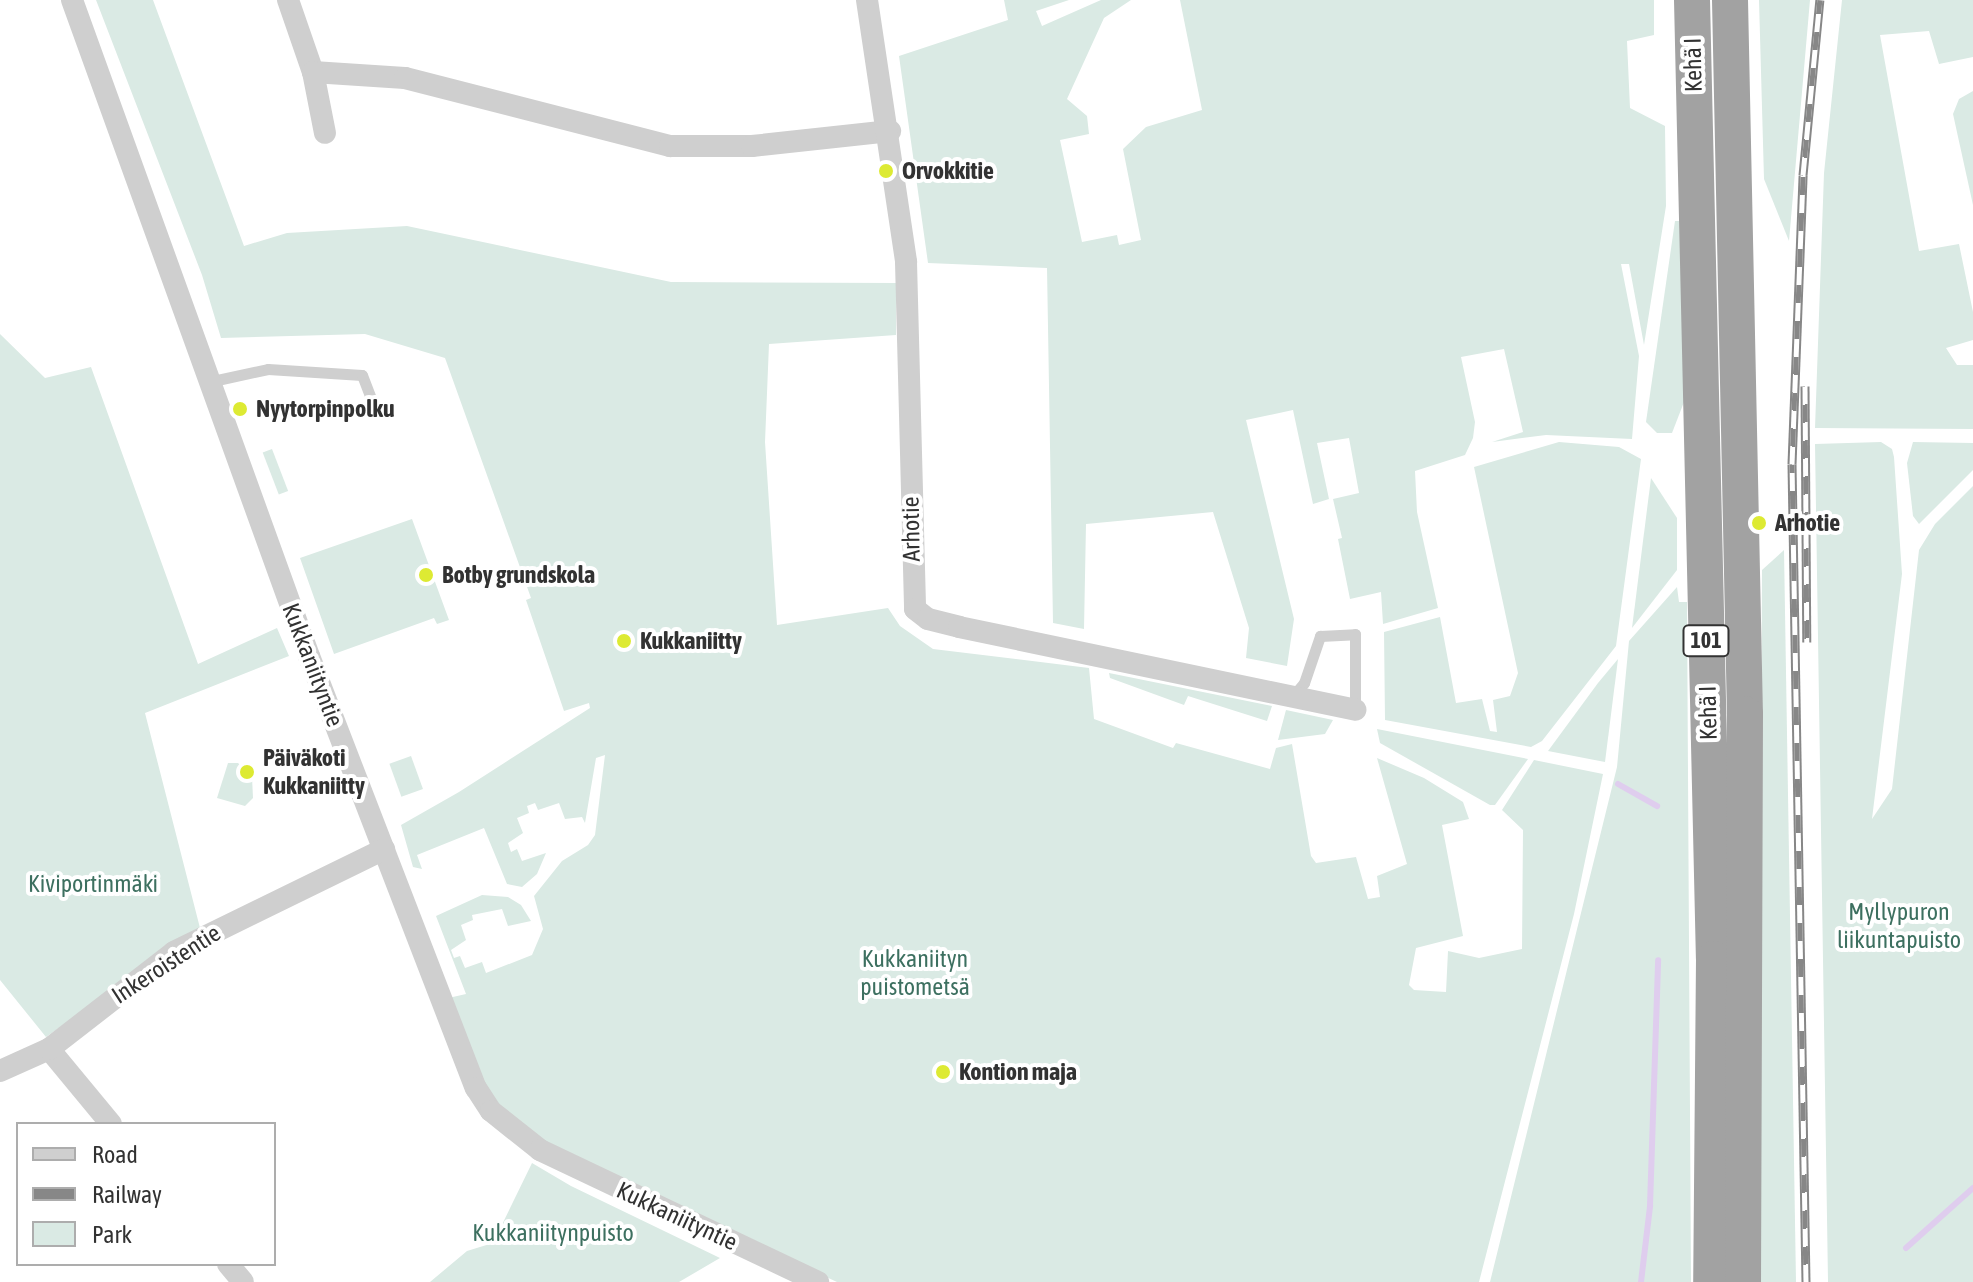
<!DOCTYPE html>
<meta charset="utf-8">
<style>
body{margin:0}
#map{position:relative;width:1973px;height:1282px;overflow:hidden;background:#fff;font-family:"Asap Condensed",sans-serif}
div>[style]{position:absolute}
.green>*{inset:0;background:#daeae4;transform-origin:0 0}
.stream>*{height:6px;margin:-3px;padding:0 3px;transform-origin:3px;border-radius:3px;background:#dfcdee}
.service>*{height:11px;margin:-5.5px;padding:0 5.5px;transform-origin:5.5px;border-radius:5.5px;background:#cfcfcf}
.minor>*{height:22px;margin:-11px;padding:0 11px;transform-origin:11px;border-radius:11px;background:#cfcfcf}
.trunk>*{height:36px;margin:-18px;padding:0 18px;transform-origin:18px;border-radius:18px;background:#a2a2a2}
.rail>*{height:9px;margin-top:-4.5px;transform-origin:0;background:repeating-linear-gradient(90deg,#fff 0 18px,#878787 0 36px);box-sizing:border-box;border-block:2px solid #878787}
.dots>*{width:22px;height:22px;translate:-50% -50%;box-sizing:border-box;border:4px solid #fff;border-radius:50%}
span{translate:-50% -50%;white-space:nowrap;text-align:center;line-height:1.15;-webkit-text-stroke:8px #fff;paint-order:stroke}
.shield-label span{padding:2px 6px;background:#fff;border:2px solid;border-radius:6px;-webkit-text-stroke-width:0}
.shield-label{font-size:22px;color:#323232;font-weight:700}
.street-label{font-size:24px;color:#323232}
.poi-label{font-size:24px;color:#323232;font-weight:700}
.left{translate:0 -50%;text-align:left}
.park-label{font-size:24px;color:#3d7060}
.legend{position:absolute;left:16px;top:1122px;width:260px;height:144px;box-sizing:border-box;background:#fff;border:2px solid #adadad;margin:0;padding:10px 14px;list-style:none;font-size:24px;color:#323232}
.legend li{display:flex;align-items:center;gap:16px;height:40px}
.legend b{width:40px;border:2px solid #adadad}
</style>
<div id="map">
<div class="green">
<div style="clip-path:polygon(96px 0,153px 0,244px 246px,287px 233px,407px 226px,671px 282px,896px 283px,896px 335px,769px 344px,765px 442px,777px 625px,888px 608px,900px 626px,933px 649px,1089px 668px,1094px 719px,1173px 748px,1176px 743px,1270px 769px,1276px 748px,1292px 744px,1311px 856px,1316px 863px,1356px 857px,1368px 899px,1380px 897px,1377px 876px,1407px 864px,1377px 758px,1424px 778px,1463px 802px,1469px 819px,1442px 825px,1463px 936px,1416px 948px,1409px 985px,1414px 990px,1446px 992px,1448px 951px,1479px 958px,1522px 949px,1523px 830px,1502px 810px,1534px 760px,1603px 774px,1574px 914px,1479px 1282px,837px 1282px,543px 1145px,495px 1106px,444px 999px,466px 994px,436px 916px,482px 895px,508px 897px,521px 905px,531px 921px,508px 926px,502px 909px,472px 915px,473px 920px,461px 925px,466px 940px,451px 950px,454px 958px,460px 956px,465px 968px,482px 962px,486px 973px,532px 955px,543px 929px,534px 896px,562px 861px,588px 845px,595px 835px,605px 755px,596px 758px,585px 823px,582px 817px,565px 819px,559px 803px,538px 810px,535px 803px,527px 806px,529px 813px,517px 818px,523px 833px,508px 843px,511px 852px,517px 849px,522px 861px,546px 853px,537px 874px,522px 887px,507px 884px,484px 828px,417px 855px,422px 869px,413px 867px,401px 825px,459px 792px,590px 708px,589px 703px,564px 711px,526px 600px,531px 598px,445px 358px,365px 334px,221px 338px,202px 275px)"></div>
<div style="clip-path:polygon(1004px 0,1069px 0,1036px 11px,1042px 26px,1101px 0,1131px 0,1104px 18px,1067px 99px,1087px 116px,1089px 134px,1060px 140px,1082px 242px,1117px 235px,1119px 245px,1141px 240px,1123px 149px,1146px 127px,1202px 110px,1180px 0,1654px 0,1654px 35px,1627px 41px,1630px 108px,1665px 126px,1666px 206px,1644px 345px,1629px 264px,1621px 264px,1639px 356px,1632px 439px,1546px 435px,1492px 442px,1523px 432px,1504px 349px,1461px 357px,1475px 422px,1473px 438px,1465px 455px,1415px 471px,1417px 512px,1438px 608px,1383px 624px,1381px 592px,1350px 599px,1338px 539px,1342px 538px,1333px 499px,1359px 493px,1349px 438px,1317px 443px,1329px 499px,1313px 504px,1293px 410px,1246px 420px,1294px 619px,1287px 666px,1246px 658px,1249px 628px,1213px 512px,1086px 524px,1084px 629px,1053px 623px,1047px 268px,928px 263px,899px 56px,1008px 20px)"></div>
<div style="clip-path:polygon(1759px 0,1810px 0,1789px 241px,1764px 179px)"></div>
<div style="clip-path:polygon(1842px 0,1973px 0,1973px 57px,1939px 64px,1929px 31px,1880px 35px,1919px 251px,1959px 244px,1973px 312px,1973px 340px,1946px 348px,1957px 365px,1973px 365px,1973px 429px,1815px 428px,1824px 173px)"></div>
<div style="clip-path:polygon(1973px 91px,1973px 205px,1953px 114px,1959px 99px)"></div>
<div style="clip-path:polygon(1675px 221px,1683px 221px,1684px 402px,1672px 433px,1657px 433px,1646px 422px)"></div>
<div style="clip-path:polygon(0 334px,45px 378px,91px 367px,198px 664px,277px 628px,289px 656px,145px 713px,200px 928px,46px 1037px,0 980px)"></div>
<div style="clip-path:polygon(1559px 442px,1619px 447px,1641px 459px,1616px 646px,1542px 741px,1531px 747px,1385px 720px,1384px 632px,1440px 617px,1456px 703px,1482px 699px,1490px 731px,1497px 732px,1493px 700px,1510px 696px,1518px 673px,1474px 467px)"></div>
<div style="clip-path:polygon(1881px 442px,1892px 449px,1894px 457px,1902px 574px,1872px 819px,1892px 789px,1919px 550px,1935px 524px,1973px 486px,1973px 1282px,1828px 1282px,1815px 444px)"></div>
<div style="clip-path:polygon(1913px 442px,1973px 443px,1973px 470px,1919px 524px,1913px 516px,1907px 463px)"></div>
<div style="left:272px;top:449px;width:45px;height:10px;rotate:69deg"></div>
<div style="clip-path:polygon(1651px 478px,1677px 518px,1677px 570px,1632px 628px)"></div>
<div style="clip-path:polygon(412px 519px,449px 620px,437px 624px,434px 618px,334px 654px,300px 558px)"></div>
<div style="clip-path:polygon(1784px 550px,1796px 1282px,1759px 1282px,1762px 570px)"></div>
<div style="clip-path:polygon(1677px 587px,1679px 602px,1687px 602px,1691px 1282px,1490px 1282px,1617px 767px,1629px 641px)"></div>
<div style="clip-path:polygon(1618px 659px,1605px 762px,1548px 751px,1598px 683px)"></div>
<div style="clip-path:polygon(1109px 673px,1272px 706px,1267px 721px,1188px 696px,1184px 705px,1110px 678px)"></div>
<div style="clip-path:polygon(1286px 710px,1333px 720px,1325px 734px,1278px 740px)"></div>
<div style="clip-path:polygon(1377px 729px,1528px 759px,1495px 805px,1490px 805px,1380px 743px)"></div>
<div style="left:411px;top:756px;width:35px;height:23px;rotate:70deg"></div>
<div style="clip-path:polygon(228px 763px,238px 763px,252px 777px,253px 798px,245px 806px,217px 798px)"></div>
<div style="clip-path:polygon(532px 1163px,571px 1186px,720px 1258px,679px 1282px,430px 1282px,467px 1251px,493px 1243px)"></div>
</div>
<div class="stream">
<div style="left:1618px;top:784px;width:45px;rotate:29.4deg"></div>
<div style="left:1906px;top:1248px;width:90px;rotate:-41.8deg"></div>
<div style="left:1641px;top:1282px;width:77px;rotate:-83.2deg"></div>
<div style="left:1650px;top:1206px;width:246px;rotate:-88.1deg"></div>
</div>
<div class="service">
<div style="left:208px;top:382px;width:61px;rotate:-12.2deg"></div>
<div style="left:268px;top:369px;width:94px;rotate:3.7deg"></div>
<div style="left:362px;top:375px;width:34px;rotate:69deg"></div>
<div style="left:1293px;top:696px;width:17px;rotate:-50deg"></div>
<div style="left:1304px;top:683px;width:50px;rotate:-71.2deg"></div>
<div style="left:1320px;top:636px;width:35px;rotate:-3deg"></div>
<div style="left:1355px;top:634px;width:76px;rotate:90deg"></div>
</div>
<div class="minor">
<div style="left:72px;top:0;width:697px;rotate:70.14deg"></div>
<div style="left:309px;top:656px;width:463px;rotate:68.9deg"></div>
<div style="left:476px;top:1088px;width:27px;rotate:57deg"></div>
<div style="left:491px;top:1111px;width:63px;rotate:38.5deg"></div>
<div style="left:540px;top:1150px;width:308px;rotate:25.4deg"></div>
<div style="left:288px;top:0;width:76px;rotate:70.9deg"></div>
<div style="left:313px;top:72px;width:92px;rotate:3.7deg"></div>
<div style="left:405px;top:78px;width:274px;rotate:14.4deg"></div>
<div style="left:670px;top:146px;width:82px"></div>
<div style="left:752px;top:146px;width:139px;rotate:-6.2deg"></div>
<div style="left:867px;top:0;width:265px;rotate:81.5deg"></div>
<div style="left:906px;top:262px;width:347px;rotate:88.5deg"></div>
<div style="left:915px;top:609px;width:16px;rotate:38deg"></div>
<div style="left:928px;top:619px;width:32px;rotate:14deg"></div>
<div style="left:959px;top:627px;width:405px;rotate:11.8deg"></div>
<div style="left:313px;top:72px;width:62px;rotate:78.9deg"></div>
<div style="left:49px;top:1049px;width:97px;rotate:50.4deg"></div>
<div style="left:0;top:1071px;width:54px;rotate:-24.2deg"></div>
<div style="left:49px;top:1049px;width:158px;rotate:-37.8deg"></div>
<div style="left:174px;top:952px;width:234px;rotate:-26.1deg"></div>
<div style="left:228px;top:1264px;width:23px;rotate:50deg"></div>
</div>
<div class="trunk">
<div style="left:1692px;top:0;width:959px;rotate:88.69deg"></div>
<div style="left:1714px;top:959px;width:323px;rotate:90.5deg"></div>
<div style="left:1730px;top:0;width:714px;rotate:88.8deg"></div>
<div style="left:1745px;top:714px;width:568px;rotate:90.2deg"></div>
</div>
<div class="rail">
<div style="left:1805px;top:386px;width:256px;rotate:89.6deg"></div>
<div style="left:1806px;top:1282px;width:818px;rotate:-90.98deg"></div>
<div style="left:1792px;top:464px;width:289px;rotate:-87.8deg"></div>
<div style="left:1803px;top:175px;width:176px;rotate:-84.5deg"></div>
</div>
<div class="dots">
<div style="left:886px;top:171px;background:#ddea33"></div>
<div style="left:240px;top:409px;background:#ddea33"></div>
<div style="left:1759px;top:523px;background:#ddea33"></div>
<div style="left:426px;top:575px;background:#ddea33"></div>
<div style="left:624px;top:641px;background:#ddea33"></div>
<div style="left:247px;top:772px;background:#ddea33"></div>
<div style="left:943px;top:1072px;background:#ddea33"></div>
</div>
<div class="shield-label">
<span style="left:1706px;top:641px">101</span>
</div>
<div class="street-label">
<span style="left:1693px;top:65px;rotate:-91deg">Kehä I</span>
<span style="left:911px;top:529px;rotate:-91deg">Arhotie</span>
<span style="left:313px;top:665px;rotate:69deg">Kukkaniityntie</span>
<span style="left:1708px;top:713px;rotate:-91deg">Kehä I</span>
<span style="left:166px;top:964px;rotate:-33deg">Inkeroistentie</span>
<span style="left:677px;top:1216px;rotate:25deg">Kukkaniityntie</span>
</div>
<div class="poi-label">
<span class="left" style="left:902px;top:171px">Orvokkitie</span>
<span class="left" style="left:256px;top:409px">Nyytorpinpolku</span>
<span class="left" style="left:1775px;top:523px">Arhotie</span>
<span class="left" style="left:442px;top:575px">Botby grundskola</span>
<span class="left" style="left:640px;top:641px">Kukkaniitty</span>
<span class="left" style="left:263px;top:772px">Päiväkoti<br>Kukkaniitty</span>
<span class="left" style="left:959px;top:1072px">Kontion maja</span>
</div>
<div class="park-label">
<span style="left:93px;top:884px">Kiviportinmäki</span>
<span style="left:1899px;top:926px">Myllypuron<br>liikuntapuisto</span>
<span style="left:915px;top:973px">Kukkaniityn<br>puistometsä</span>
<span style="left:553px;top:1233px">Kukkaniitynpuisto</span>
</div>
<ul class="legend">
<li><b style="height:10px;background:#cfcfcf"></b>Road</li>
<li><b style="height:10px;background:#878787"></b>Railway</li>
<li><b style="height:22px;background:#daeae4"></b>Park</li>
</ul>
</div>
